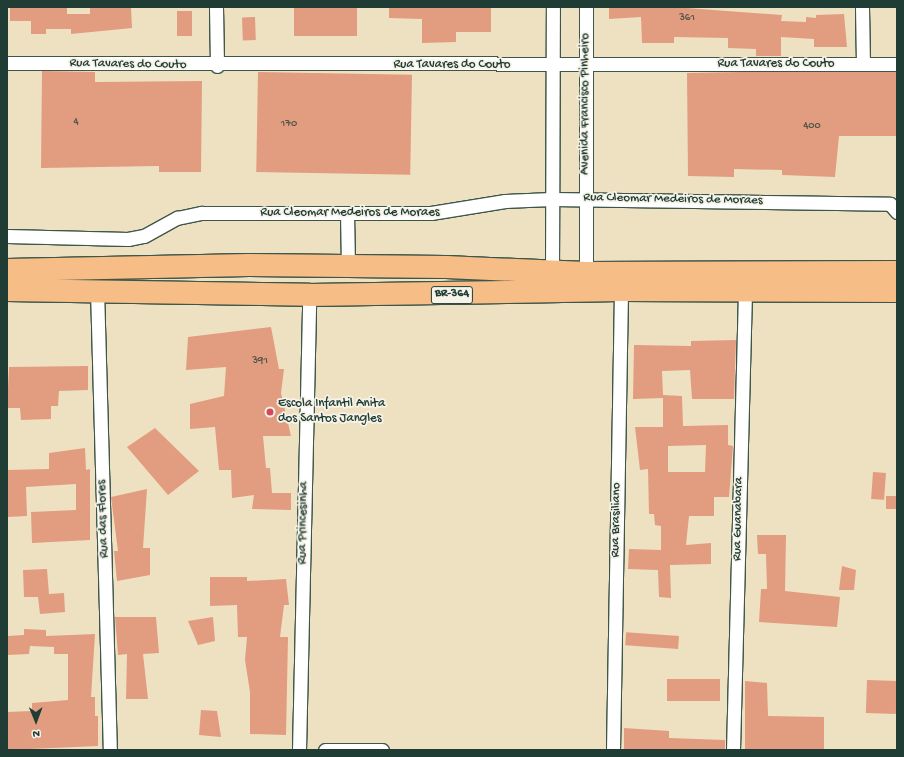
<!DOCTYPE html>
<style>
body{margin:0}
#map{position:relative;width:904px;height:757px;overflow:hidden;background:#eee1c1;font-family:"Gochi Hand",sans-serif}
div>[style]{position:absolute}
.building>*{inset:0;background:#e29c7f;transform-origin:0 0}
.roads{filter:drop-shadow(1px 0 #3e5649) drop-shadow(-1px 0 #3e5649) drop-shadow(0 1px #3e5649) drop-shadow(0 -1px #3e5649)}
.street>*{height:13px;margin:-6.5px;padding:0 6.5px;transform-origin:6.5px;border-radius:6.5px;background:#fff}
.highway>*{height:22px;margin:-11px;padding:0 11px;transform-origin:11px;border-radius:11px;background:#f6be86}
.dots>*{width:11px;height:11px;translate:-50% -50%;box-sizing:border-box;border:2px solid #f7f3e8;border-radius:50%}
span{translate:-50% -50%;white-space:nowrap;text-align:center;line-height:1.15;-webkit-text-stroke:3.5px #f7f3e8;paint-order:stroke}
.number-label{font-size:11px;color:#505547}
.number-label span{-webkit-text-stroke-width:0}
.shield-label span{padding:1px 3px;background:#f7f3e8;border:1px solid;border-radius:3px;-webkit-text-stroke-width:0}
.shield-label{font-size:12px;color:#1f3d34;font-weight:700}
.street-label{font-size:13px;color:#1f3d34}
.poi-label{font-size:13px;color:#1f3d34}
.left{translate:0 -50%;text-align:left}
.frame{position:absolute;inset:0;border:8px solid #1f3d34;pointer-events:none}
.north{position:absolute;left:16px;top:701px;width:40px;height:40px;-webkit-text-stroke:3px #f7f3e8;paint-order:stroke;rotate:179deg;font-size:11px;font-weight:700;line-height:16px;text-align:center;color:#1f3d34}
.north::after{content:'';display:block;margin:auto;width:14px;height:18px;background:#1f3d34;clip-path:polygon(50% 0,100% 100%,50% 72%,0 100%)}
</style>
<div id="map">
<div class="building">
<div style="clip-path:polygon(10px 7px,67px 7px,67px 14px,90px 14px,90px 8px,131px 7px,132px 28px,71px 34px,71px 29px,46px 29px,46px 34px,31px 34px,31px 21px,10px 21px)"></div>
<div style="left:294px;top:7px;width:63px;height:29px"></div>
<div style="clip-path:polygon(389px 7px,491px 7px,491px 32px,456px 32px,456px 42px,422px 43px,422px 19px,389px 18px)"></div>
<div style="clip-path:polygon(609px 7px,673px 7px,782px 15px,781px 21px,806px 22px,806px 17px,816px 18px,816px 15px,844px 14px,847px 47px,814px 47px,814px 39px,781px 37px,781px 56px,756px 56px,756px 49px,728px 48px,728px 38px,674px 37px,674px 43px,642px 43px,641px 17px,609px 19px)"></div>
<div style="left:177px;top:11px;width:15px;height:25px"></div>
<div style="left:255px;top:17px;width:23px;height:13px;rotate:88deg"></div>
<div style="clip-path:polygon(42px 71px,95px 72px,95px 82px,202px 81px,201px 172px,159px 172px,159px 166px,41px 168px)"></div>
<div style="left:258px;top:72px;width:154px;height:100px;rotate:1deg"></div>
<div style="clip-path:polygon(740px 72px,897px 72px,897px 136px,839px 136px,835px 177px,782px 175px,782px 170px,734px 169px,734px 177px,688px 176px,687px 73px)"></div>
<div style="clip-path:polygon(271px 327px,279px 369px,284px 369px,281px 393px,291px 436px,263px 436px,266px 468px,270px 468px,272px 493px,291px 493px,291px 510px,252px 509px,254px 495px,232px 498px,231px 470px,219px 470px,215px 427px,190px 429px,190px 404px,224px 396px,226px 367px,186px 370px,188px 337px)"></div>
<div style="clip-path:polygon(evenodd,736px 340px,734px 399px,692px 399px,690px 370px,662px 371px,663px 395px,682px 396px,683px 426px,728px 425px,728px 445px,733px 446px,729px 497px,714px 497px,714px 516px,689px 516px,686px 545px,711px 543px,711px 564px,670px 565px,671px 598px,659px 597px,658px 570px,628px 569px,629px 549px,661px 550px,661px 526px,655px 525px,654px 514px,649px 514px,648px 469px,640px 470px,635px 427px,663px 427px,663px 398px,633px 399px,634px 345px,691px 346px,691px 341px,736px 340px,706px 445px,705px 472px,668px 472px,668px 446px,706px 445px)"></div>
<div style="clip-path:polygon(88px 366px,88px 390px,59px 391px,58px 406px,51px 406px,51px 419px,21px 420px,20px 408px,7px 408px,9px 367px)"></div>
<div style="clip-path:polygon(155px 428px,199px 471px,168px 495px,127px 447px)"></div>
<div style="clip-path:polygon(85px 448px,86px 470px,90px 469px,90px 540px,32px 543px,31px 512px,76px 510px,76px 484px,26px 487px,27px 516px,7px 517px,7px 470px,49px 469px,49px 453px)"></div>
<div style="left:873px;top:472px;width:13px;height:27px;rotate:4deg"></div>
<div style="clip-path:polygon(147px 489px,143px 548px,150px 548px,150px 575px,117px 581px,114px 551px,118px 551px,111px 497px)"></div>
<div style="left:886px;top:496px;width:11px;height:13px"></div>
<div style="clip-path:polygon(757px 535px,786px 535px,785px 591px,840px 597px,837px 627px,759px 622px,761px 589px,767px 589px,766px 554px,758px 554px)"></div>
<div style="clip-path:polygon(842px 566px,856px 570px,854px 590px,839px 590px)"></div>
<div style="clip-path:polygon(47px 569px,49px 594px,64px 593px,65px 612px,40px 614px,38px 597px,24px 597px,23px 570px)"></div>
<div style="clip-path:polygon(210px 577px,247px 577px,247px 581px,286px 579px,289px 605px,284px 605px,280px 637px,288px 637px,286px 735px,250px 734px,250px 692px,245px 660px,247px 637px,238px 637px,237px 605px,210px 606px)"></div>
<div style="clip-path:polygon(115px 617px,156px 617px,159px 653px,143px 654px,148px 699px,126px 699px,127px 654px,118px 655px)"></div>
<div style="clip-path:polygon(213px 617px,215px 641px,198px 645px,188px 621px)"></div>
<div style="clip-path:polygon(24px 629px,46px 630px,46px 636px,95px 634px,91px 697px,95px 697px,95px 716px,98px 716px,98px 746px,7px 750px,7px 712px,32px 711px,32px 703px,68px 700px,68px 654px,54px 654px,54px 647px,30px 646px,29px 654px,7px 655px,7px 636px,24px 635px)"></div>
<div style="left:679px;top:636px;width:13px;height:53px;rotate:94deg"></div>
<div style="left:667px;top:679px;width:53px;height:22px"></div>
<div style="left:867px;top:680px;width:30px;height:33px;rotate:2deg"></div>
<div style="clip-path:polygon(745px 681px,767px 683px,768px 716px,824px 717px,824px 750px,745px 750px)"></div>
<div style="clip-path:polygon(201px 710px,217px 711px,221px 737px,199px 735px)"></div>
<div style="clip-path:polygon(624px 728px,669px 731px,669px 738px,725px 740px,725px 750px,624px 750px)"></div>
</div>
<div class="roads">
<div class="street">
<div style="left:216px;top:7px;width:59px;rotate:89deg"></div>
<div style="left:862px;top:7px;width:57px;rotate:89deg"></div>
<div style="left:7px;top:63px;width:890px;rotate:0.06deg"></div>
<div style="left:347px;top:213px;width:53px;rotate:88.9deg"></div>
<div style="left:7px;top:236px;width:121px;rotate:1.4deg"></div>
<div style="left:128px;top:239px;width:16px;rotate:-11deg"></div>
<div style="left:144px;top:236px;width:38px;rotate:-29deg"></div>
<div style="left:177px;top:218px;width:25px;rotate:-12deg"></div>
<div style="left:201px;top:213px;width:230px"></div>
<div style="left:431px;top:213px;width:75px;rotate:-9.2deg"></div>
<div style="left:505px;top:201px;width:47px;rotate:-2.4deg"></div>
<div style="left:552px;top:199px;width:338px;rotate:0.8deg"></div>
<div style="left:890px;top:204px;width:11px;rotate:49deg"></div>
<div style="left:552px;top:272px;width:265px;rotate:-89.8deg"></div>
<div style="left:586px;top:273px;width:266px;rotate:-90deg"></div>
<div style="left:97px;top:289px;width:461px;rotate:88.4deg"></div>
<div style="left:299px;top:750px;width:455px;rotate:-88.7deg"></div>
<div style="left:325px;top:750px;width:57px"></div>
<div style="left:613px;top:750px;width:460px;rotate:-89deg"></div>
<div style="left:733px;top:750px;width:461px;rotate:-88.5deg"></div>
</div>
<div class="highway">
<div style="left:7px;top:270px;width:242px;rotate:-1.2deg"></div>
<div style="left:249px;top:265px;width:197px;rotate:0.6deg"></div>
<div style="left:446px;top:267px;width:140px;rotate:2.5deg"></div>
<div style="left:586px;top:273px;width:311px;rotate:-0.2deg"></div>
<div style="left:7px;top:290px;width:302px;rotate:0.9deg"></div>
<div style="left:309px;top:295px;width:312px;rotate:-0.9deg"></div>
<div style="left:621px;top:290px;width:276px;rotate:0.2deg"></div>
</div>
</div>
<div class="dots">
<div style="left:270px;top:412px;background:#d1495b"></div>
</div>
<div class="number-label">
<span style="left:687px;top:18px">361</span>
<span style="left:76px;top:122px">4</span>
<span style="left:289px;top:124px">170</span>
<span style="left:812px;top:126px">400</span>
<span style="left:260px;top:361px">391</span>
</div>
<div class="shield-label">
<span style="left:452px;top:295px">BR-364</span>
</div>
<div class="street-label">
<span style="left:776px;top:64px">Rua Tavares do Couto</span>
<span style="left:128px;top:65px;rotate:1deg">Rua Tavares do Couto</span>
<span style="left:452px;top:65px">Rua Tavares do Couto</span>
<span style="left:586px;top:104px;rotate:-90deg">Avenida Francisco Pinheiro</span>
<span style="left:673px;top:200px;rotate:1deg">Rua Cleomar Medeiros de Moraes</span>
<span style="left:350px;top:213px">Rua Cleomar Medeiros de Moraes</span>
<span style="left:104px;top:519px;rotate:-92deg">Rua das Flores</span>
<span style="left:739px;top:519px;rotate:-89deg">Rua Guanabara</span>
<span style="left:617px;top:520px;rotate:-89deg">Rua Brasiliano</span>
<span style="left:304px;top:523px;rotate:-89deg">Rua Princesinha</span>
</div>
<div class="poi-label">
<span class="left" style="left:278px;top:412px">Escola Infantil Anita<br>dos Santos Jangles</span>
</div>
<div class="frame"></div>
<div class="north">N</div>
</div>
